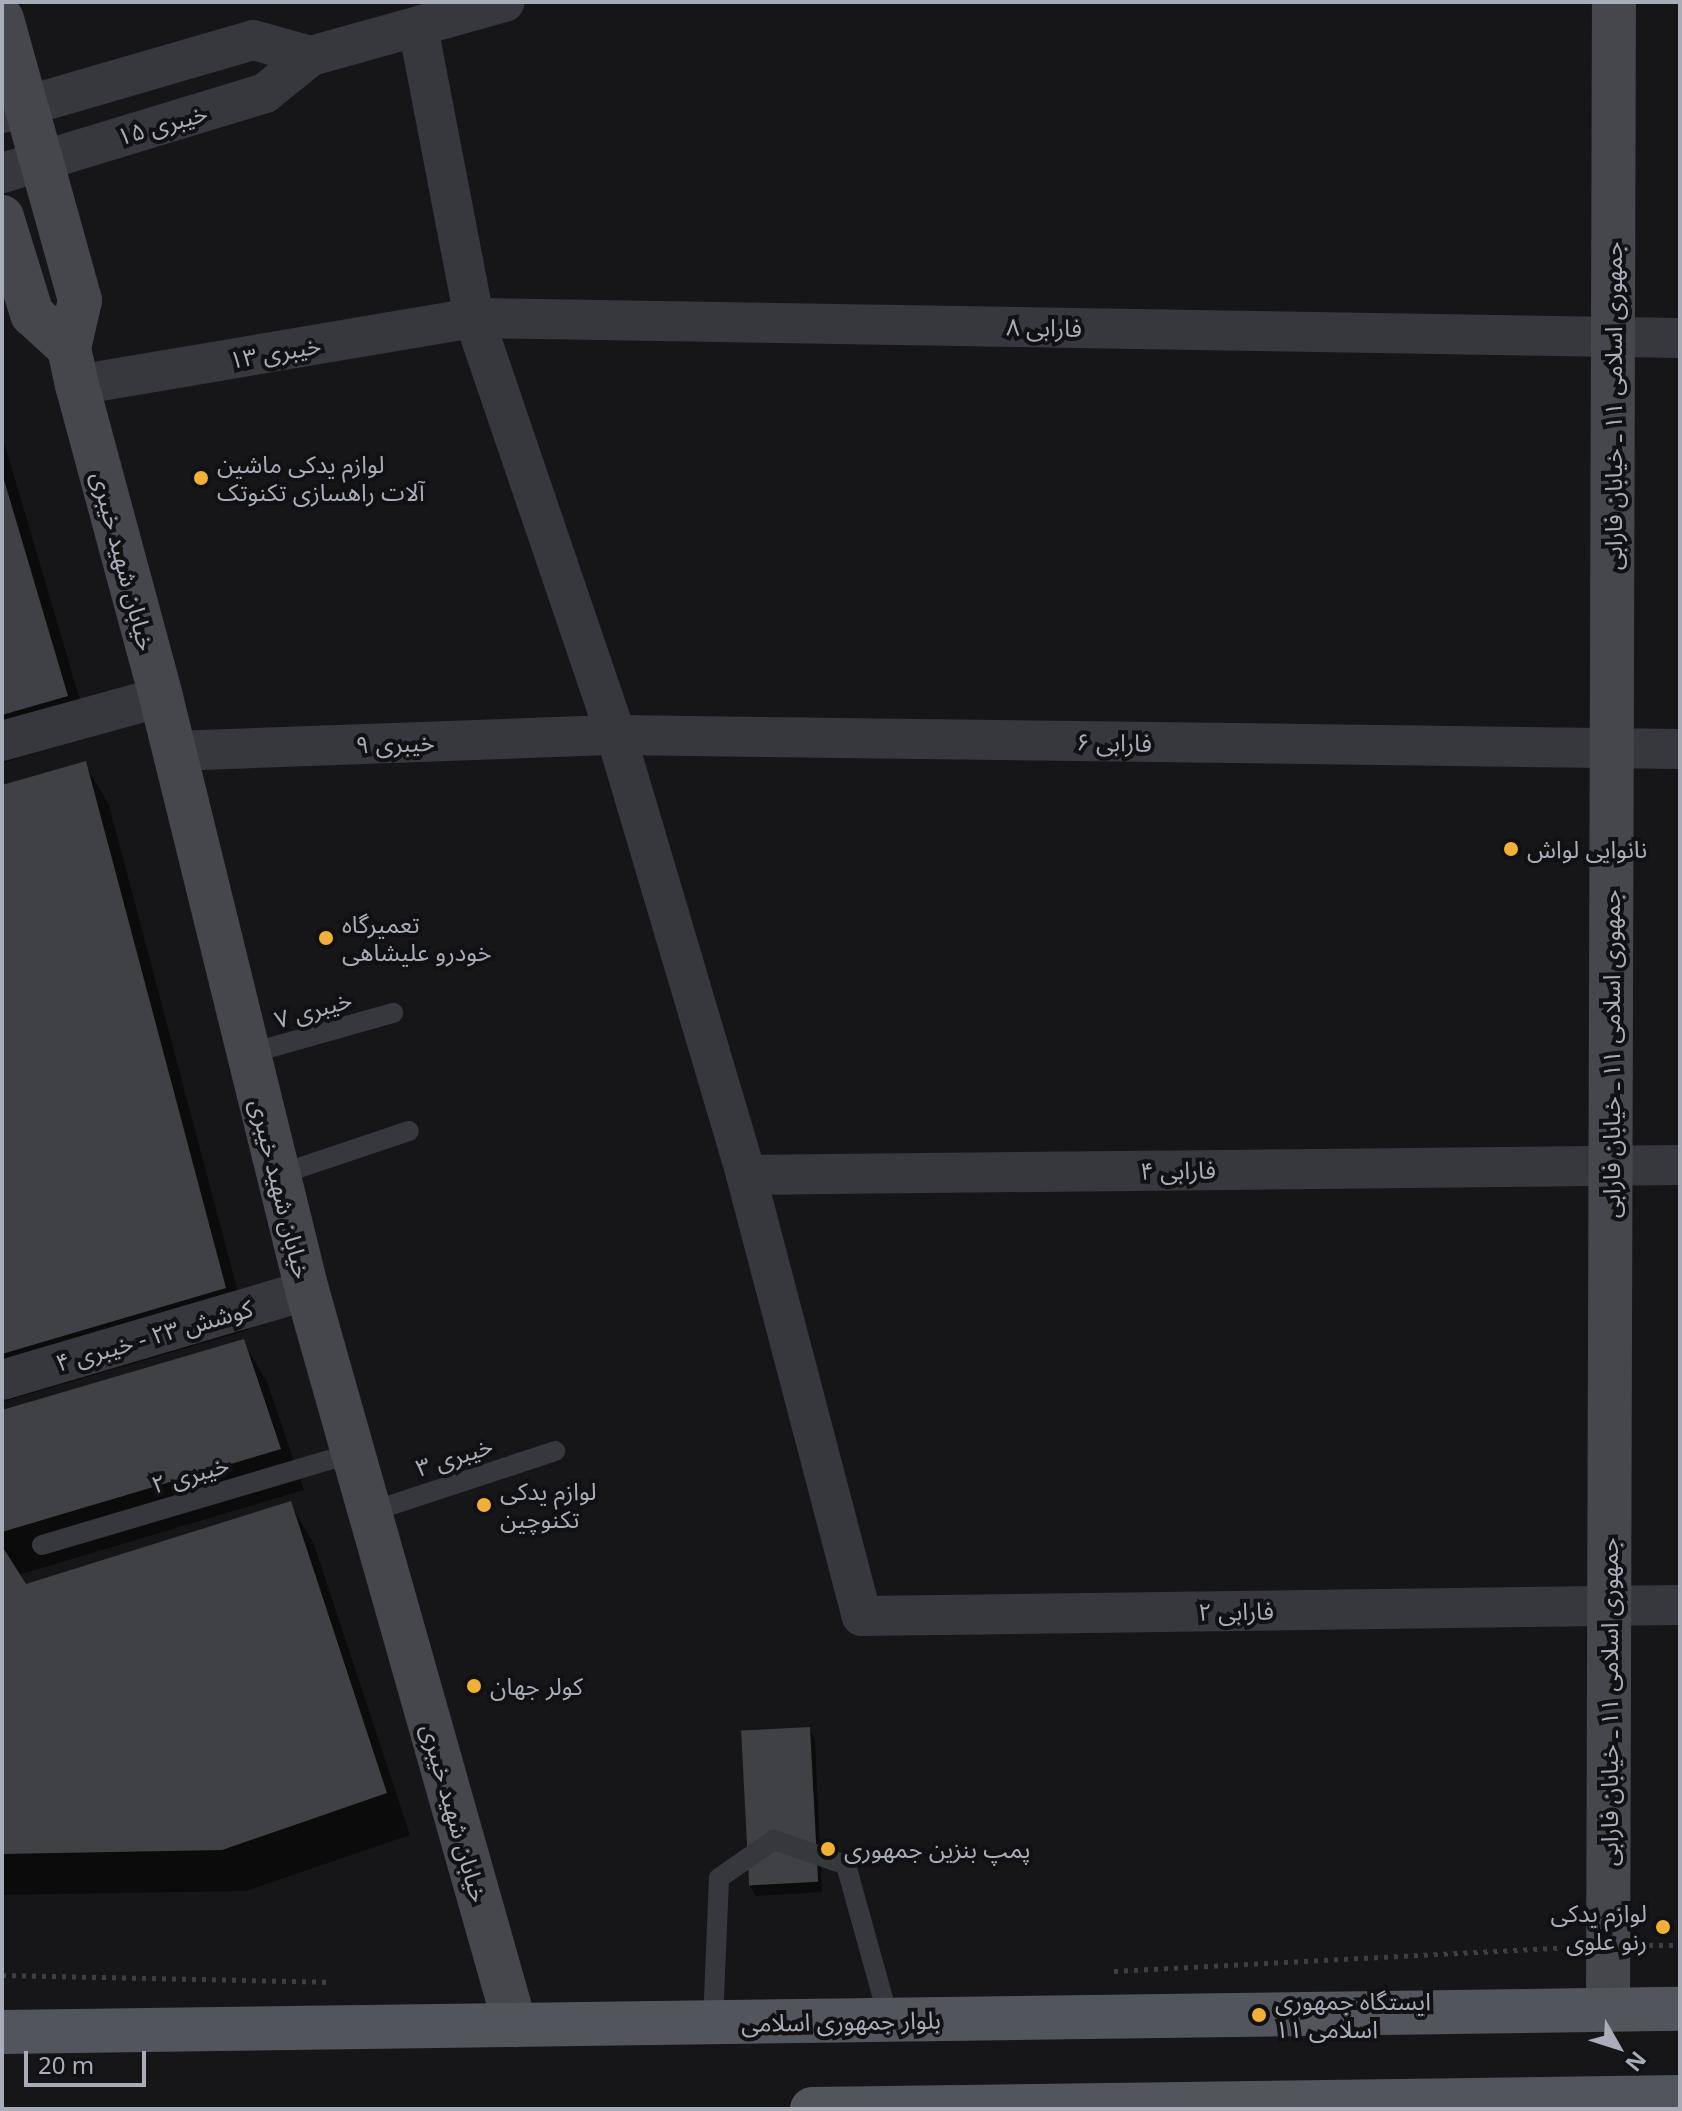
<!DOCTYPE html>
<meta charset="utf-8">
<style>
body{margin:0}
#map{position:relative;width:1682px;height:2111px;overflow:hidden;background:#161618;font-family:"Noto Sans","Noto Sans Arabic",sans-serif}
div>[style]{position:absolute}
.shadow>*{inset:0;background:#0007}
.building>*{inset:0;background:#404145;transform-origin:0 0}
.path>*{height:5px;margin-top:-2.5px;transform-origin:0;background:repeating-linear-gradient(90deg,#3d3f44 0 4px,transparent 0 10px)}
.lane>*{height:20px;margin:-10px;padding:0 10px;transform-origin:10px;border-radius:10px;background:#37383d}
.street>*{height:40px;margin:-20px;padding:0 20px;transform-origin:20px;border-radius:20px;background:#37383d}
.secondary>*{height:44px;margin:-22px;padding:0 22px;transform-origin:22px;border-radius:22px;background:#45474d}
.primary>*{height:44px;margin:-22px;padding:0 22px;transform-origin:22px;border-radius:22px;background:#53555c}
.dots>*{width:22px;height:22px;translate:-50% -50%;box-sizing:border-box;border:4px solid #111113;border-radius:50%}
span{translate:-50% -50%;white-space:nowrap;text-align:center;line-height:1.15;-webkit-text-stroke:8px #111113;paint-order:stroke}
.street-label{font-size:24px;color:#a8adb8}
.poi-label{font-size:24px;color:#a8adb8}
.left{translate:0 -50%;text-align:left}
.right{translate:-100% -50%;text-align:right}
.frame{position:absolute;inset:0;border:4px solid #a8adb8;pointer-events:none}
.north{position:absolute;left:1578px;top:2007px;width:80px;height:80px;-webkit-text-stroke:6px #111113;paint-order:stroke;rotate:129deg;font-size:22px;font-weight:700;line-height:32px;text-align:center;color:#a8adb8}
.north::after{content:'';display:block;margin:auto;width:28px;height:36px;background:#a8adb8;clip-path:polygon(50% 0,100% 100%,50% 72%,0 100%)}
.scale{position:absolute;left:24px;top:2051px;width:122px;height:36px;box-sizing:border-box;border:4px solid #a8adb8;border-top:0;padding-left:10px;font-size:24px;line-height:28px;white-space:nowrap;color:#a8adb8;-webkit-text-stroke:6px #111113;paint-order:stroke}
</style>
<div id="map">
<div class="shadow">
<div style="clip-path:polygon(2px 435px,91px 737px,2px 763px)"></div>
<div style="clip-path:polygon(85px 764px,109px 805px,248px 1330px,2px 1402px,2px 787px)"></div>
<div style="clip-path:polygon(243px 1341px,267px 1382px,304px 1490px,18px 1575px,25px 1586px,290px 1503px,314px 1544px,410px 1835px,246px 1891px,2px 1895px,2px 1412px)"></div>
<div style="clip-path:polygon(809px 1729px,815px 1739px,822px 1892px,756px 1896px,750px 1886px)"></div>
</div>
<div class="building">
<div style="clip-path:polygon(2px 473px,68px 696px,2px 715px)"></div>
<div style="clip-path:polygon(86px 761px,226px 1288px,2px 1354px,2px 785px)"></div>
<div style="clip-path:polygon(244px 1339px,281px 1449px,2px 1532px,2px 1410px)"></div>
<div style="clip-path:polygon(291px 1501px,387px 1793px,222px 1850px,2px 1854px,2px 1546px,26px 1584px)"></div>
<div style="left:810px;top:1727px;width:155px;height:69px;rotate:87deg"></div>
</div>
<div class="path">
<div style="left:1649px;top:1945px;width:31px"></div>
<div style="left:1114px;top:1971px;width:454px;rotate:-3deg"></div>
<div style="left:2px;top:1975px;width:326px;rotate:1.2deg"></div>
</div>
<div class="lane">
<div style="left:247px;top:1054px;width:152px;rotate:-15.7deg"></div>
<div style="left:278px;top:1175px;width:138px;rotate:-18.6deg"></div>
<div style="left:370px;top:1512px;width:195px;rotate:-18.2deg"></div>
<div style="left:42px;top:1545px;width:324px;rotate:-16.5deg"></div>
<div style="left:713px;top:2022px;width:144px;rotate:-87.6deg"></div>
<div style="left:719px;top:1878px;width:67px;rotate:-34.6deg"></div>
<div style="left:774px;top:1840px;width:76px;rotate:19.1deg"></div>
<div style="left:846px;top:1865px;width:161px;rotate:74.5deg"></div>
</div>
<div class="street">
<div style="left:418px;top:27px;width:296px;rotate:79.1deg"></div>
<div style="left:474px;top:318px;width:441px;rotate:71.2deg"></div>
<div style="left:616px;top:735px;width:459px;rotate:73.5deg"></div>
<div style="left:746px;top:1175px;width:456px;rotate:75.3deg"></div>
<div style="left:862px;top:1616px;width:818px;rotate:-0.77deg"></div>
<div style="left:2px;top:113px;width:261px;rotate:-16.2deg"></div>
<div style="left:253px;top:40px;width:60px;rotate:15.4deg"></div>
<div style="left:2px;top:173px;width:275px;rotate:-16.9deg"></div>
<div style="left:265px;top:93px;width:59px;rotate:-38.8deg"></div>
<div style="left:311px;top:56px;width:201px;rotate:-15.6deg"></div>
<div style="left:77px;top:385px;width:403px;rotate:-9.6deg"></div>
<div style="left:474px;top:318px;width:1206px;rotate:0.95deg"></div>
<div style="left:2px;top:741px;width:165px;rotate:-15.5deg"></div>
<div style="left:174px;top:751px;width:442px;rotate:-2.1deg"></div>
<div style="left:616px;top:735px;width:1064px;rotate:0.75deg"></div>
<div style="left:746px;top:1175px;width:934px;rotate:-0.61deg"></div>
<div style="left:2px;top:1380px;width:318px;rotate:-16.4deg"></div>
</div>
<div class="secondary">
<div style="left:2px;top:19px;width:292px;rotate:74.5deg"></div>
<div style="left:80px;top:300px;width:49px;rotate:102.9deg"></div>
<div style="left:69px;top:348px;width:38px;rotate:78deg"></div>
<div style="left:77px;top:385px;width:323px;rotate:74.9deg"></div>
<div style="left:161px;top:697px;width:611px;rotate:76.17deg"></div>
<div style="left:307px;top:1290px;width:764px;rotate:74.2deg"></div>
<div style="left:2px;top:217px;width:102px;rotate:72.8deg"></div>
<div style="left:32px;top:314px;width:50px;rotate:42.6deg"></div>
<div style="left:1608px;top:2010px;width:2008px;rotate:-89.83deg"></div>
</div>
<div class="primary">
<div style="left:2px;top:2032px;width:1678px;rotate:-0.79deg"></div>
<div style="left:812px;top:2109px;width:868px;rotate:-0.79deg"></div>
</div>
<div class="dots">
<div style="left:201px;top:478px;background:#f2b134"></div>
<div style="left:1511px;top:849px;background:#f2b134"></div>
<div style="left:326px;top:938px;background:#f2b134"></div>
<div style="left:484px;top:1505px;background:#f2b134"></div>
<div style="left:474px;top:1686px;background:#f2b134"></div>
<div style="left:828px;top:1849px;background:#f2b134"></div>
<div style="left:1663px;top:1927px;background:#f2b134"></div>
<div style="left:1259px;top:2015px;background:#f2b134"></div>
</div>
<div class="street-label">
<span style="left:162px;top:124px;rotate:-16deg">خیبری ۱۵</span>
<span style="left:1044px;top:327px;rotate:1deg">فارابی ۸</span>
<span style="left:275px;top:352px;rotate:-10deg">خیبری ۱۳</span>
<span style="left:1613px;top:406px;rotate:-90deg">جمهوری اسلامی ۱۱ ـ خیابان فارابی</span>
<span style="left:124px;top:561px;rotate:75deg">خیابان شهید خیبری</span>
<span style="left:1114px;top:742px;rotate:1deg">فارابی ۶</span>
<span style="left:395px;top:743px;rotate:-2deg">خیبری ۹</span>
<span style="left:313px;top:1009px;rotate:-16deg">خیبری ۷</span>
<span style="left:1611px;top:1054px;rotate:-90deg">جمهوری اسلامی ۱۱ ـ خیابان فارابی</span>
<span style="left:1178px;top:1170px;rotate:-1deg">فارابی ۴</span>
<span style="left:281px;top:1189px;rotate:76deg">خیابان شهید خیبری</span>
<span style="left:154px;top:1335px;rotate:-16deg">کوشش ۲۳ - خیبری ۴</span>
<span style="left:454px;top:1456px;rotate:-18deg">خیبری ۳</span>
<span style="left:190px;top:1474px;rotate:-16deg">خیبری ۲</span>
<span style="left:1236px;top:1611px;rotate:-1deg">فارابی ۲</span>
<span style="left:1609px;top:1702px;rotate:-90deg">جمهوری اسلامی ۱۱ ـ خیابان فارابی</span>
<span style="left:455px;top:1813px;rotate:74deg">خیابان شهید خیبری</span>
<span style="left:841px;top:2021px;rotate:-1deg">بلوار جمهوری اسلامی</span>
</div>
<div class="poi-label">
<span class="left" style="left:217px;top:478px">لوازم یدکی ماشین<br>آلات راهسازی تکنوتک</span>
<span class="left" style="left:1527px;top:849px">نانوایی لواش</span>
<span class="left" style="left:342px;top:938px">تعمیرگاه<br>خودرو علیشاهی</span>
<span class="left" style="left:500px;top:1505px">لوازم یدکی<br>تکنوچین</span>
<span class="left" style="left:490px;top:1686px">کولر جهان</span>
<span class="left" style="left:844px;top:1849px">پمپ بنزین جمهوری</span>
<span class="right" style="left:1647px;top:1927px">لوازم یدکی<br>رنو علوی</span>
<span class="left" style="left:1275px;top:2015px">ایستگاه جمهوری<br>اسلامی ۱۱</span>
</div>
<div class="frame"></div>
<div class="north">N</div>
<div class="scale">20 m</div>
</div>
